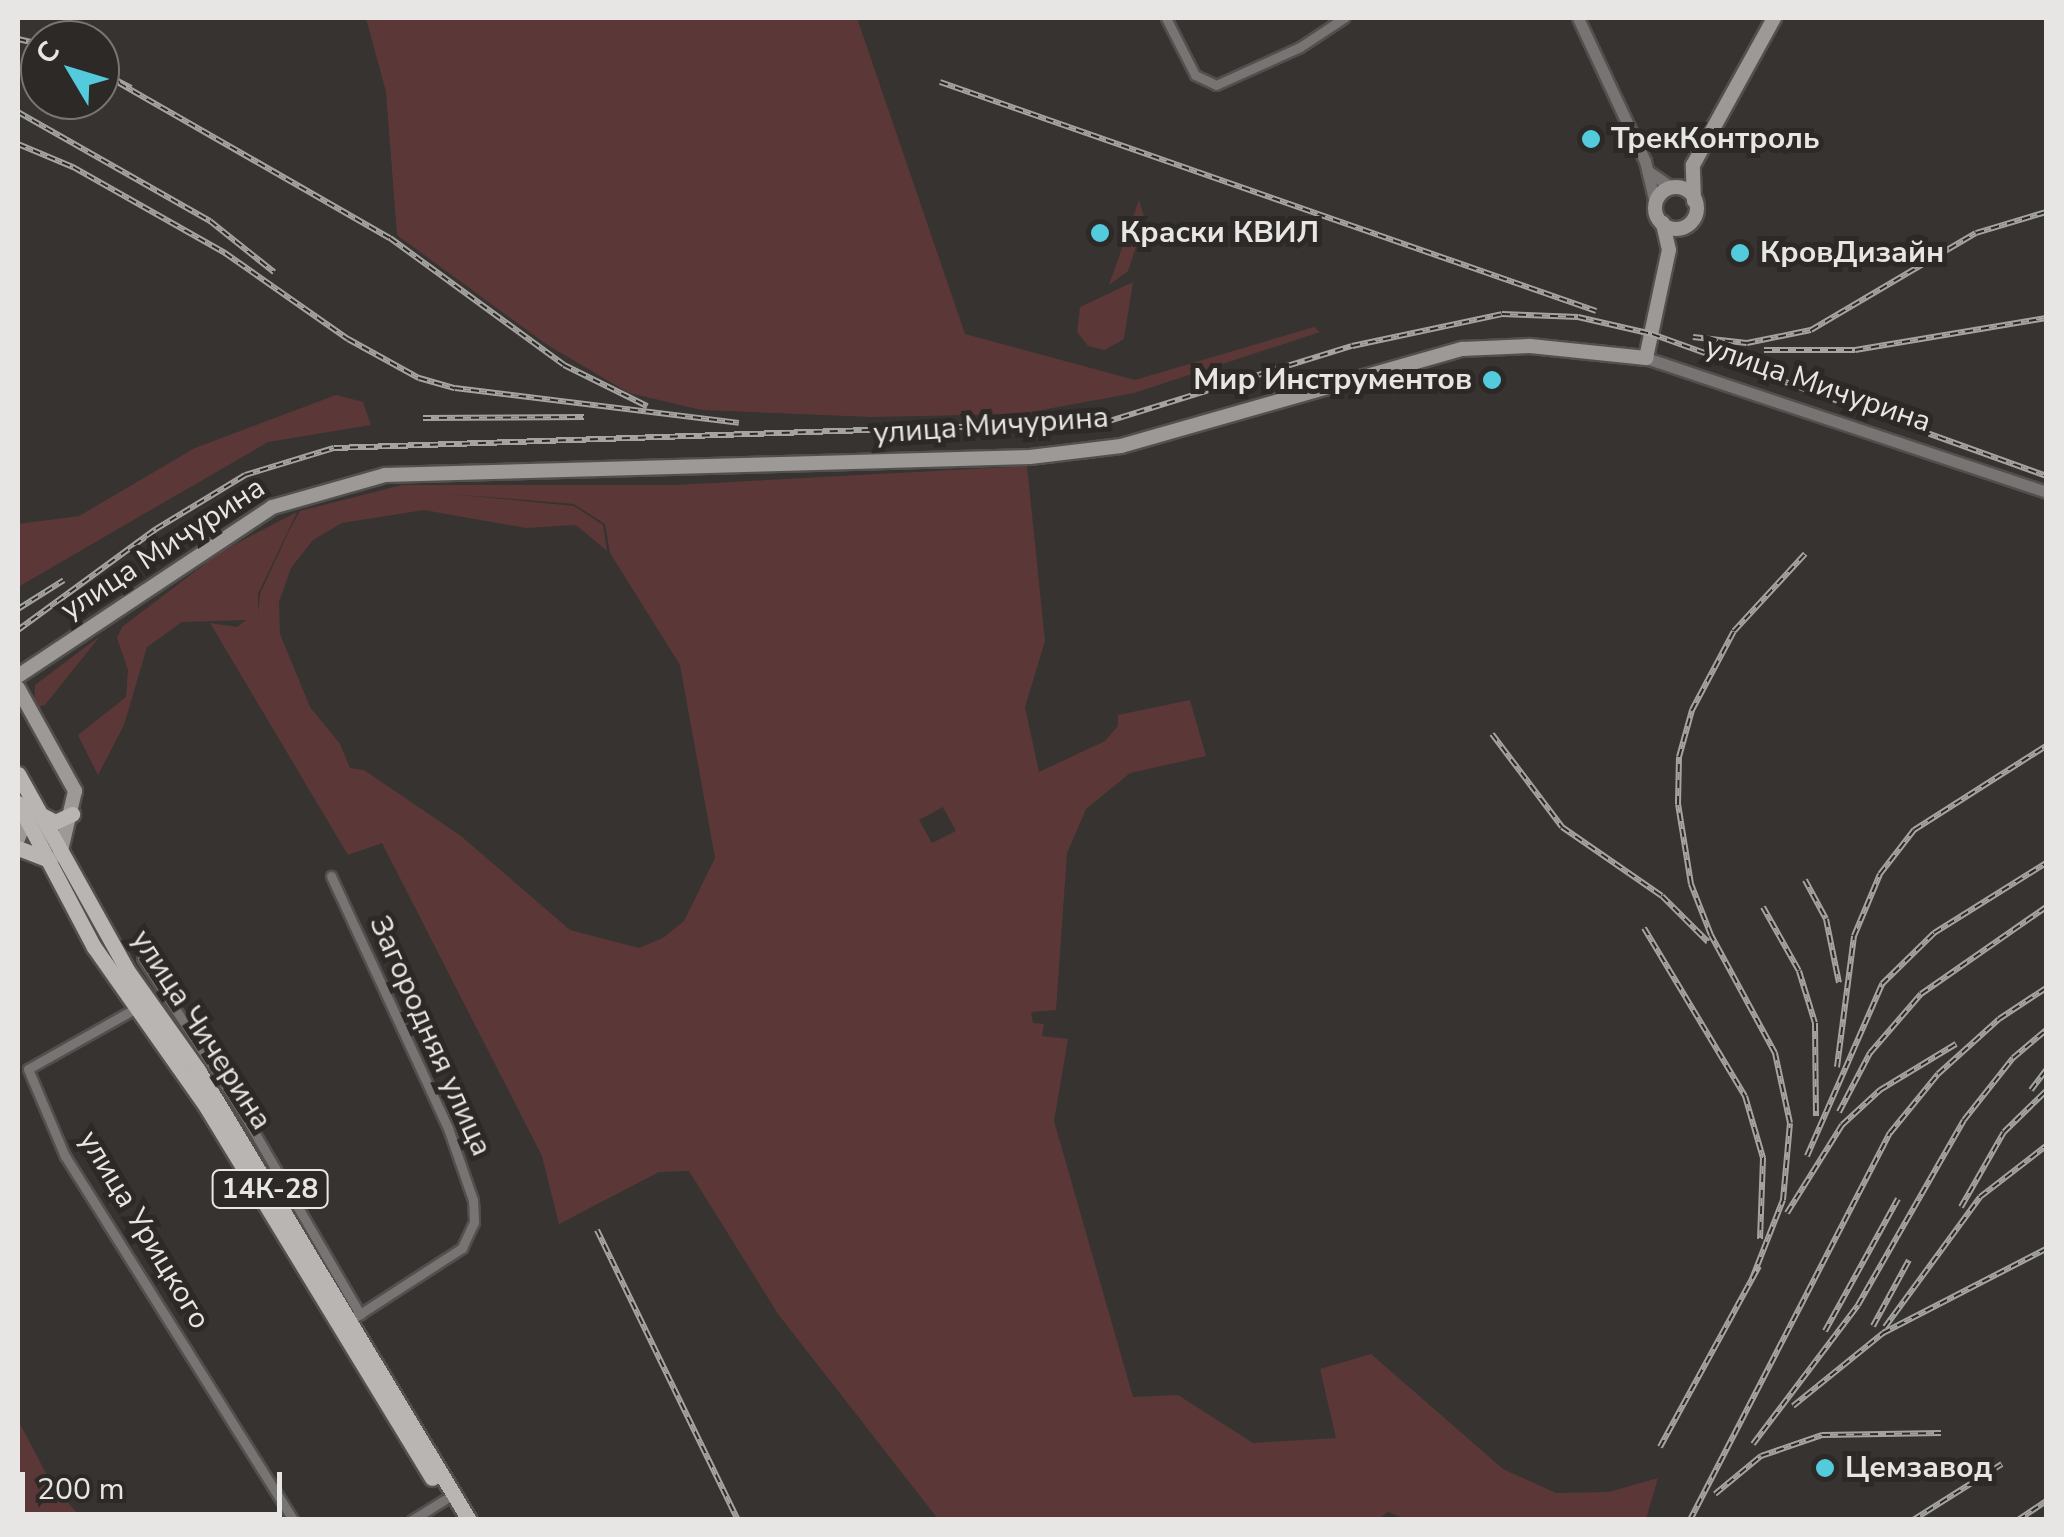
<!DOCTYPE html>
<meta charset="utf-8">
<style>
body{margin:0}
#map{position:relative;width:2064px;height:1537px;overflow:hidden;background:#363330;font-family:"Nunito Sans",sans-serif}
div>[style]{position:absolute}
.green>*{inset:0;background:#5b3837}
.roads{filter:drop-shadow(2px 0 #52504d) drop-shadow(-2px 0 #52504d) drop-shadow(0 2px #52504d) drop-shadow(0 -2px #52504d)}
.minor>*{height:9px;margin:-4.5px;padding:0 4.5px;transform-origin:4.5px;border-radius:4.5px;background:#777473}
.tertiary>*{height:11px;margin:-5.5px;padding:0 5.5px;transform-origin:5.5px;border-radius:5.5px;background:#777473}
.secondary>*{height:14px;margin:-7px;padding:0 7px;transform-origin:7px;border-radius:7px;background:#9c9997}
.secondary>.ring{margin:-7px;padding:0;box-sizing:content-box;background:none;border:14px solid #9c9997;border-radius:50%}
.primary>*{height:15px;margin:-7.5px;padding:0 7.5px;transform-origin:7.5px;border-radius:7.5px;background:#b9b5b2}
.rail>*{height:6px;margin-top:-3px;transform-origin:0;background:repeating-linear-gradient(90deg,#2c2926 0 8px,#a6a4a1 0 16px);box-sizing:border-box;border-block:2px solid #a6a4a1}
.dots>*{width:28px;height:28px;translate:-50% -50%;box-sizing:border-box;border:5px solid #2c2926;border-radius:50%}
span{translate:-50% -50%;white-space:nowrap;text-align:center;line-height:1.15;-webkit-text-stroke:10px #2c2926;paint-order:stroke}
.shield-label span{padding:2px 8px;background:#2c2926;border:2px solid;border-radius:8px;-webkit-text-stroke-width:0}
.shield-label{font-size:28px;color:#e8e6e4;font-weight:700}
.poi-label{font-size:30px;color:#e8e6e4;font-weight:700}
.left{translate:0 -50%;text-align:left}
.right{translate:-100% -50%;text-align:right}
.street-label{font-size:30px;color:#e8e6e4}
.frame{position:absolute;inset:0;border:20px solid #e8e6e4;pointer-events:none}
.north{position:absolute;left:20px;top:20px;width:100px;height:100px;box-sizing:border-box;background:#2c2926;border:2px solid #777572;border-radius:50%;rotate:308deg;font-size:28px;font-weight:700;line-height:40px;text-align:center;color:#e8e6e4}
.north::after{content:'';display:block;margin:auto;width:35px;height:45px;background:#54cadd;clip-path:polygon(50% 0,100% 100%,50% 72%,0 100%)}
.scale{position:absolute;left:20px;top:1472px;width:262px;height:45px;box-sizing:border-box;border:5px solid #e8e6e4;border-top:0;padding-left:12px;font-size:30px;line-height:35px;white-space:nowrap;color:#e8e6e4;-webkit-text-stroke:8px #2c2926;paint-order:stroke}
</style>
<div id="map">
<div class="green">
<div style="clip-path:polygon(366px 18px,857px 18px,965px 334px,1135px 380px,1314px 327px,1320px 332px,1134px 393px,1020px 414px,871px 417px,702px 410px,629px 393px,546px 344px,397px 235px,386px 92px)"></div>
<div style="clip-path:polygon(1139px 200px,1145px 220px,1128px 271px,1109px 285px)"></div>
<div style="clip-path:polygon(1133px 282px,1124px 339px,1105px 350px,1088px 346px,1077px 332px,1080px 307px)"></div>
<div style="clip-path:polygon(336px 395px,363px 402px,371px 425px,268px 442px,18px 587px,18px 524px,79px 516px,195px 448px)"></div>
<div style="clip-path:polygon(evenodd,1027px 466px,1045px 641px,1025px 707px,1039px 772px,1105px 741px,1118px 726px,1118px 715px,1190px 700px,1206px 756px,1130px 773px,1086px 809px,1067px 853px,1056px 1010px,1031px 1012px,1033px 1023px,1044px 1024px,1042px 1036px,1068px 1039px,1054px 1121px,1133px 1397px,1178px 1395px,1253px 1443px,1336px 1438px,1320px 1369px,1371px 1354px,1503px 1469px,1556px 1493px,1609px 1492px,1658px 1478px,1646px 1519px,1408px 1520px,1388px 1512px,1377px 1520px,938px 1519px,778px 1314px,689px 1171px,659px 1172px,559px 1224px,542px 1156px,382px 843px,348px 855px,210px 623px,237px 627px,246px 620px,182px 622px,147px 647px,124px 725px,98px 775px,78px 735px,126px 697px,128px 670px,117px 638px,122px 627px,222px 551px,297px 512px,258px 594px,258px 613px,260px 594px,288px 533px,300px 511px,312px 508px,402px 485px,674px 485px,1027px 466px,440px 493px,574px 504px,605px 524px,610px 553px,680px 665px,715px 858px,684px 921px,663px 938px,639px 948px,570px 930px,461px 836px,364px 770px,350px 768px,340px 744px,310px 707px,280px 634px,279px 602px,291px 568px,313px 540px,342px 523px,424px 510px,526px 528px,576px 525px,607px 551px,603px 525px,574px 506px,440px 493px,1027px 466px,943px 807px,956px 831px,932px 843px,919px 820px,943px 807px)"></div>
<div style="clip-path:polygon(100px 636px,45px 705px,34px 708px,35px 685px)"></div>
<div style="clip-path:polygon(18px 1420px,50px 1481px,82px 1519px,18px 1519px)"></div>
</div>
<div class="roads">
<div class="minor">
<div style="left:1166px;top:18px;width:64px;rotate:63deg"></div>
<div style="left:1195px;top:75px;width:23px;rotate:25deg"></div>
<div style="left:1216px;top:85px;width:92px;rotate:-24.3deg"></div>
<div style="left:1300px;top:47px;width:53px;rotate:-33.4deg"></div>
<div style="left:331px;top:876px;width:278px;rotate:65.1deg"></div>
<div style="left:448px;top:1128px;width:76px;rotate:70.9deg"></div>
<div style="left:473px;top:1200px;width:22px;rotate:87deg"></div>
<div style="left:474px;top:1222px;width:29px;rotate:115deg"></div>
<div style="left:462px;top:1248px;width:135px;rotate:147.1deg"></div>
<div style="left:142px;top:958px;width:185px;rotate:56.9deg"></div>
<div style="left:243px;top:1113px;width:233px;rotate:59.8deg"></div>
<div style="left:138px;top:1007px;width:126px;rotate:150.6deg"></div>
<div style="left:28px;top:1069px;width:95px;rotate:67deg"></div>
<div style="left:65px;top:1156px;width:430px;rotate:57.9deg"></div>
<div style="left:412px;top:1520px;width:39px;rotate:-32deg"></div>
</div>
<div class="tertiary">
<div style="left:1578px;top:18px;width:158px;rotate:64.9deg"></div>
<div style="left:1645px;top:161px;width:43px;rotate:76.6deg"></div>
<div style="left:1649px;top:172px;width:25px;rotate:34deg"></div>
<div style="left:1646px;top:358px;width:422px;rotate:18.5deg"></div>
</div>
<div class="secondary">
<div class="ring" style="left:1655px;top:187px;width:28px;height:28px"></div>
<div style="left:1694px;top:201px;width:36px;rotate:-92deg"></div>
<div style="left:1693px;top:165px;width:168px;rotate:-61.1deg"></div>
<div style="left:18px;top:676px;width:305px;rotate:-33.6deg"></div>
<div style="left:272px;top:507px;width:117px;rotate:-15.8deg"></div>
<div style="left:385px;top:475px;width:645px;rotate:-1.6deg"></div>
<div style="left:1030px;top:457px;width:92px;rotate:-6.9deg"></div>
<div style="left:1121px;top:446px;width:355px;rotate:-15.9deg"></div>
<div style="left:1462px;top:349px;width:68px;rotate:-2.5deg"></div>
<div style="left:1530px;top:346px;width:117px;rotate:5.9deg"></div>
<div style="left:1646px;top:358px;width:110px;rotate:-78deg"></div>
<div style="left:1669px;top:250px;width:28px;rotate:-103deg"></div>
<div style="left:18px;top:688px;width:118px;rotate:61deg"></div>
<div style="left:75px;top:791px;width:66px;rotate:103.2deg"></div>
<div style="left:18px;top:839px;width:22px;rotate:-68deg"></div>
</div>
<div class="primary">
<div style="left:18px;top:774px;width:224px;rotate:60.9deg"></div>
<div style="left:127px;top:970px;width:123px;rotate:54.6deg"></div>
<div style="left:198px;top:1070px;width:525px;rotate:58.94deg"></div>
<div style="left:18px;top:803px;width:163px;rotate:62.2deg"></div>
<div style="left:94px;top:947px;width:197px;rotate:54.9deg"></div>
<div style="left:207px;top:1108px;width:433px;rotate:58.7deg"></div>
<div style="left:40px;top:814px;width:17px;rotate:28deg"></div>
<div style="left:55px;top:822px;width:19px;rotate:-25deg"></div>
<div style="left:18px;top:848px;width:30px;rotate:21deg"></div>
</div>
</div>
<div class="rail">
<div style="left:18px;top:39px;width:23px;rotate:13deg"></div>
<div style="left:100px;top:72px;width:35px;rotate:27deg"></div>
<div style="left:940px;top:82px;width:695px;rotate:19.24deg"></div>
<div style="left:119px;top:83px;width:312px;rotate:29.8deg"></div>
<div style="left:390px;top:238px;width:215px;rotate:36.1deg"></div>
<div style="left:564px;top:365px;width:93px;rotate:26.3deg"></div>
<div style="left:18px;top:112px;width:221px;rotate:29.6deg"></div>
<div style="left:210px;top:221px;width:82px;rotate:38.6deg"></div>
<div style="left:18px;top:144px;width:60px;rotate:22.7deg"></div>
<div style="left:73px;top:167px;width:175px;rotate:29.5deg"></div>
<div style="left:225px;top:253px;width:150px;rotate:35deg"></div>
<div style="left:348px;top:339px;width:81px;rotate:28.8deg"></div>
<div style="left:419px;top:378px;width:37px;rotate:16deg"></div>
<div style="left:455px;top:388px;width:286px;rotate:7deg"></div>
<div style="left:1693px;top:337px;width:54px;rotate:6.3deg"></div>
<div style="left:1747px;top:343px;width:65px;rotate:-11.5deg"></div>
<div style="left:1811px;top:330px;width:191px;rotate:-30.5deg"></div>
<div style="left:1976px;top:233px;width:73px;rotate:-16.7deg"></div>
<div style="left:1764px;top:350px;width:91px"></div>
<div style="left:1855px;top:350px;width:194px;rotate:-9.5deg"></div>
<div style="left:423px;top:418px;width:161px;rotate:-0.4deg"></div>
<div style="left:18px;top:609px;width:54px;rotate:-32.2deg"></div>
<div style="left:18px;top:630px;width:171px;rotate:-36.2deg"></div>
<div style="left:156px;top:529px;width:104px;rotate:-31.2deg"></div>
<div style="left:245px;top:475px;width:93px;rotate:-16.9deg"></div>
<div style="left:334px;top:448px;width:772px;rotate:-1.93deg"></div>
<div style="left:1106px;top:422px;width:257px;rotate:-17.2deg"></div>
<div style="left:1352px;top:346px;width:153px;rotate:-12deg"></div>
<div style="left:1502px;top:314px;width:76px;rotate:2.3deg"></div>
<div style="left:1578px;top:317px;width:76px;rotate:12.9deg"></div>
<div style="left:1652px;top:334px;width:419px;rotate:19.8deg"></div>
<div style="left:1492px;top:734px;width:116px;rotate:53deg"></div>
<div style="left:1562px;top:827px;width:121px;rotate:34.6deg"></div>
<div style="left:1662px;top:896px;width:65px;rotate:45deg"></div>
<div style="left:1805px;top:880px;width:44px;rotate:61.7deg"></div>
<div style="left:1826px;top:919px;width:65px;rotate:78.5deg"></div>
<div style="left:1763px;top:907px;width:73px;rotate:60.6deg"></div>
<div style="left:1799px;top:971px;width:54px;rotate:72.9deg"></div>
<div style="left:1815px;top:1023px;width:93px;rotate:89.4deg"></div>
<div style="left:1644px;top:928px;width:196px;rotate:59deg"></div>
<div style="left:1745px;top:1096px;width:65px;rotate:73.8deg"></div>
<div style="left:1763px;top:1158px;width:81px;rotate:92.1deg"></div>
<div style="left:1837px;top:1067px;width:132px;rotate:-82.6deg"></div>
<div style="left:1854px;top:936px;width:67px;rotate:-67.2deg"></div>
<div style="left:1880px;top:874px;width:56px;rotate:-52.3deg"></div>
<div style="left:1914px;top:830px;width:156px;rotate:-32.5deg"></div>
<div style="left:2031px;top:1090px;width:25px;rotate:-53deg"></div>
<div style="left:1839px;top:1112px;width:67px;rotate:-62.3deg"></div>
<div style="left:1870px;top:1053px;width:78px;rotate:-49.2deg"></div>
<div style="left:1921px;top:994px;width:152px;rotate:-34.8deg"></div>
<div style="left:1807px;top:1156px;width:188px;rotate:-66.4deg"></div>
<div style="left:1882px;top:984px;width:73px;rotate:-44.4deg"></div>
<div style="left:1934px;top:933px;width:132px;rotate:-32deg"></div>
<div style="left:1961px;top:1207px;width:86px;rotate:-60.2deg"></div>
<div style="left:2004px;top:1132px;width:59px;rotate:-44.3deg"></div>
<div style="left:1787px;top:1213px;width:104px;rotate:-58deg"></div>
<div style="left:1842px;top:1125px;width:52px;rotate:-42.6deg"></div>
<div style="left:1880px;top:1090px;width:89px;rotate:-31.2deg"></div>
<div style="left:597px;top:1230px;width:322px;rotate:64.1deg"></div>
<div style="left:1752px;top:1279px;width:85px;rotate:-68.6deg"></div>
<div style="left:1783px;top:1200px;width:77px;rotate:-84.8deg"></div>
<div style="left:1790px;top:1123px;width:72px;rotate:-102.1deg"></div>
<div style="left:1775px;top:1053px;width:134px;rotate:-118.5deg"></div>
<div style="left:1711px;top:935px;width:55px;rotate:-111.4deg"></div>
<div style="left:1691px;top:884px;width:81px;rotate:-99.2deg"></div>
<div style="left:1678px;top:804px;width:47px;rotate:-88.8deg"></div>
<div style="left:1679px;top:757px;width:49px;rotate:-74.5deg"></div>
<div style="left:1692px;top:710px;width:89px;rotate:-62deg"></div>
<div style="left:1734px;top:631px;width:105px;rotate:-47.3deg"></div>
<div style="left:1873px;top:1326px;width:75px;rotate:-61.4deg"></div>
<div style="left:1885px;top:1327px;width:161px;rotate:-53.8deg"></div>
<div style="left:1980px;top:1197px;width:83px;rotate:-37.7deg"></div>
<div style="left:1825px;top:1331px;width:151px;rotate:-61.1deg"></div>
<div style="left:1793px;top:1406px;width:116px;rotate:-39deg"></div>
<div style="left:1883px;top:1333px;width:183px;rotate:-27.3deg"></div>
<div style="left:1753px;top:1444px;width:174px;rotate:-52.9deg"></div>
<div style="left:1858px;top:1305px;width:213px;rotate:-60.2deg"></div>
<div style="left:1964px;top:1120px;width:79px;rotate:-51.7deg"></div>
<div style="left:2013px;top:1058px;width:43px;rotate:-40.3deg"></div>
<div style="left:1660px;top:1447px;width:206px;rotate:-61.3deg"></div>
<div style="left:1715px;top:1494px;width:60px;rotate:-39.6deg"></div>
<div style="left:1761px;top:1456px;width:65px;rotate:-19deg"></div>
<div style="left:1822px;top:1435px;width:119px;rotate:-1deg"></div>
<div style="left:1690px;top:1520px;width:436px;rotate:-62.7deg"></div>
<div style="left:1890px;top:1133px;width:76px;rotate:-50.9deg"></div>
<div style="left:1938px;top:1074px;width:82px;rotate:-42deg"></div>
<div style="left:1999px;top:1019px;width:56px;rotate:-33.4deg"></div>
<div style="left:1913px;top:1520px;width:105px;rotate:-32.2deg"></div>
<div style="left:2018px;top:1520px;width:34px;rotate:-34deg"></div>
</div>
<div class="dots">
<div style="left:1591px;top:139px;background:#54cadd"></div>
<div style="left:1100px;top:233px;background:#54cadd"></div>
<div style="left:1740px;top:253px;background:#54cadd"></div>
<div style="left:1492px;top:380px;background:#54cadd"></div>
<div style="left:1825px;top:1468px;background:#54cadd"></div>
</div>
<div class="shield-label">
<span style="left:270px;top:1189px">14К-28</span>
</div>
<div class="poi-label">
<span class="left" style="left:1611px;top:139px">ТрекКонтроль</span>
<span class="left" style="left:1120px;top:233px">Краски КВИЛ</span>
<span class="left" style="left:1760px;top:253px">КровДизайн</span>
<span class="right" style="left:1472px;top:380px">Мир Инструментов</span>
<span class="left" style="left:1845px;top:1468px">Цемзавод</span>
</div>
<div class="street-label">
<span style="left:1818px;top:385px;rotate:19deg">улица Мичурина</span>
<span style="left:991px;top:426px;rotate:-4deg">улица Мичурина</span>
<span style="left:163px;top:549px;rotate:-33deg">улица Мичурина</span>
<span style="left:201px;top:1030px;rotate:57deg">улица Чичерина</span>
<span style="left:430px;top:1036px;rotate:66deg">Загородняя улица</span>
<span style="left:144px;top:1230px;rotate:59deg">улица Урицкого</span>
</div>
<div class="frame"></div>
<div class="north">С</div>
<div class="scale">200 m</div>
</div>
